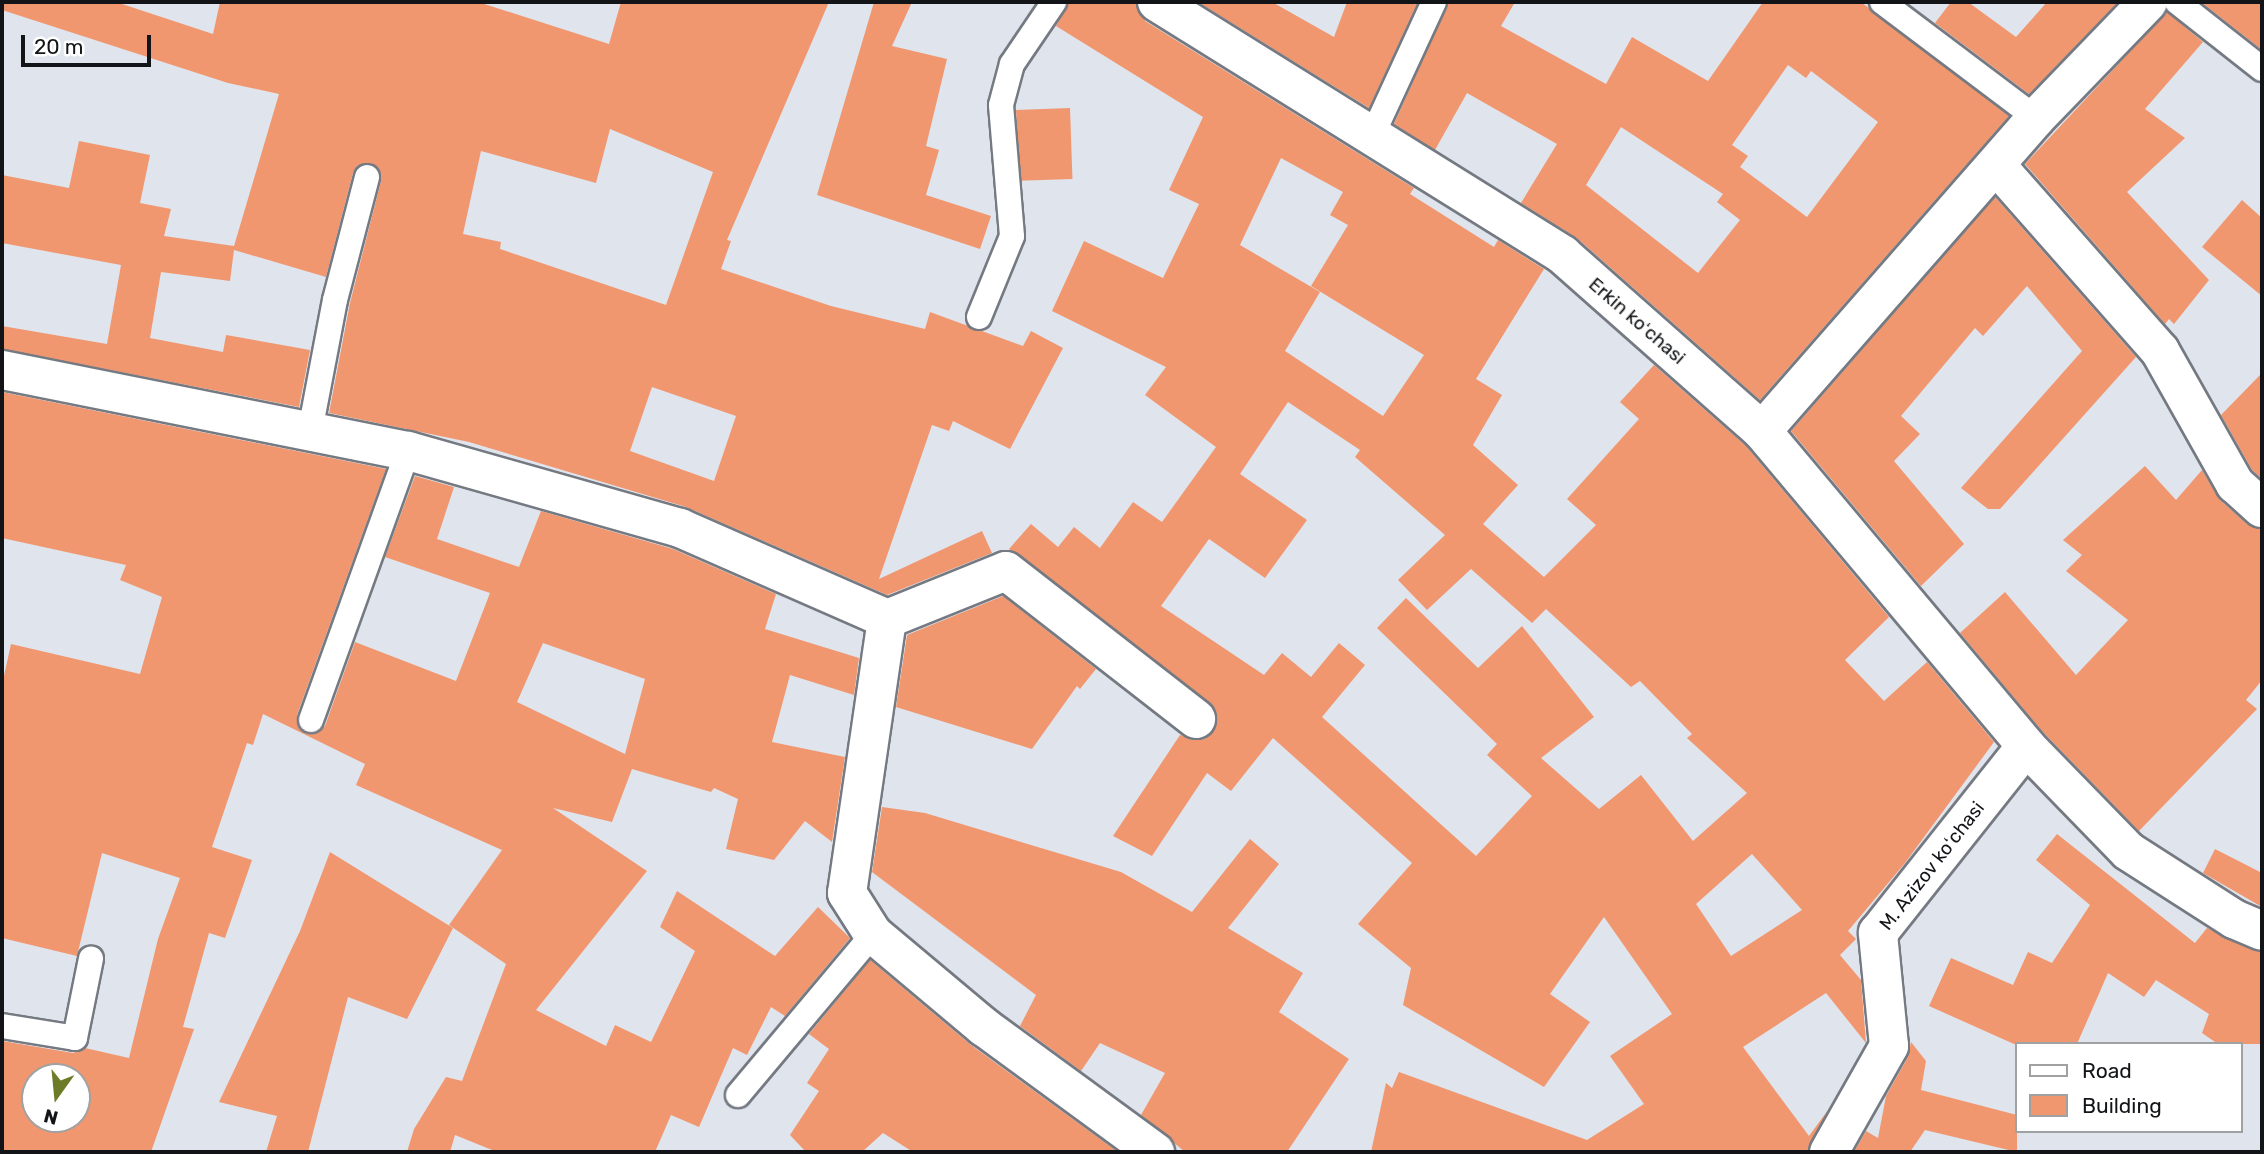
<!DOCTYPE html>
<meta charset="utf-8">
<style>
body{margin:0}
#map{position:relative;width:2264px;height:1154px;overflow:hidden;background:#dfe4ed;font-family:Rubik,sans-serif}
div>[style]{position:absolute}
.building>*{inset:0;background:#f1976f;transform-origin:0 0}
.roads{filter:drop-shadow(2px 0 #757a82) drop-shadow(-2px 0 #757a82) drop-shadow(0 2px #757a82) drop-shadow(0 -2px #757a82)}
.lane>*{height:24px;margin:-12px;padding:0 12px;transform-origin:12px;border-radius:12px;background:#fff}
.street>*{height:38px;margin:-19px;padding:0 19px;transform-origin:19px;border-radius:19px;background:#fff}
span{translate:-50% -50%;white-space:nowrap;text-align:center;line-height:1.15;-webkit-text-stroke:5px #fff;paint-order:stroke}
.street-label{font-size:19px;color:#121417}
.frame{position:absolute;inset:0;border:4px solid #121417;pointer-events:none}
.legend{position:absolute;left:2015px;top:1042px;width:228px;height:91px;box-sizing:border-box;background:#fff;border:2px solid #a0a1a2;margin:0;padding:9px 12px;list-style:none;font-size:21px;color:#121417}
.legend li{display:flex;align-items:center;gap:14px;height:35px}
.legend b{width:35px;border:2px solid #a0a1a2}
.north{position:absolute;left:21px;top:1063px;width:70px;height:70px;box-sizing:border-box;background:#fff;border:2px solid #a0a1a2;border-radius:50%;rotate:195deg;font-size:19px;font-weight:700;line-height:28px;text-align:center;color:#121417}
.north::after{content:'';display:block;margin:auto;width:24px;height:32px;background:#6c7b28;clip-path:polygon(50% 0,100% 100%,50% 72%,0 100%)}
.scale{position:absolute;left:21px;top:35px;width:130px;height:32px;box-sizing:border-box;border:4px solid #121417;border-top:0;padding-left:9px;font-size:21px;line-height:24px;white-space:nowrap;color:#121417;-webkit-text-stroke:5px #fff;paint-order:stroke}
</style>
<div id="map">
<div class="building">
<div style="clip-path:polygon(evenodd,2px 2px,116px 2px,213px 34px,220px 2px,478px 2px,609px 44px,621px 2px,829px 2px,727px 240px,731px 241px,721px 269px,831px 306px,925px 329px,930px 312px,1023px 346px,1031px 331px,1063px 348px,1010px 449px,953px 421px,949px 431px,932px 425px,879px 579px,982px 531px,992px 553px,887px 595px,686px 507px,469px 442px,329px 413px,350px 303px,381px 181px,378px 167px,370px 163px,357px 166px,353px 173px,326px 277px,234px 250px,230px 281px,161px 272px,150px 338px,223px 352px,226px 335px,310px 350px,299px 407px,2px 349px,2px 326px,107px 344px,121px 265px,2px 243px,2px 175px,69px 188px,79px 141px,150px 155px,140px 203px,171px 209px,164px 236px,234px 246px,279px 94px,228px 83px,2px 10px,2px 2px,610px 129px,713px 172px,666px 305px,500px 249px,501px 242px,463px 234px,481px 151px,596px 183px,610px 129px,2px 2px,652px 387px,736px 416px,714px 481px,630px 451px,652px 387px)"></div>
<div style="clip-path:polygon(874px 2px,912px 2px,892px 46px,947px 59px,926px 146px,939px 150px,926px 195px,991px 216px,980px 249px,817px 195px)"></div>
<div style="clip-path:polygon(evenodd,1069px 2px,1135px 2px,1145px 21px,1414px 188px,1410px 194px,1494px 247px,1498px 240px,1544px 269px,1476px 379px,1502px 395px,1473px 445px,1518px 485px,1483px 524px,1544px 577px,1596px 525px,1567px 499px,1639px 419px,1620px 402px,1654px 365px,1746px 446px,1889px 617px,1845px 660px,1884px 701px,1927px 662px,1994px 742px,1905px 863px,1848px 931px,1856px 939px,1840px 955px,1861px 980px,1866px 1043px,1826px 993px,1743px 1047px,1809px 1136px,1828px 1110px,1807px 1152px,1371px 1152px,1386px 1083px,1392px 1088px,1399px 1072px,1587px 1140px,1644px 1104px,1610px 1056px,1672px 1014px,1604px 917px,1550px 994px,1590px 1022px,1544px 1087px,1403px 1005px,1411px 968px,1358px 924px,1412px 863px,1273px 738px,1231px 791px,1207px 773px,1152px 856px,1113px 836px,1180px 735px,1192px 740px,1205px 739px,1217px 723px,1216px 711px,1009px 549px,1031px 524px,1058px 547px,1074px 527px,1100px 548px,1133px 502px,1162px 522px,1216px 447px,1145px 395px,1166px 367px,1052px 311px,1084px 241px,1163px 278px,1199px 204px,1169px 190px,1203px 117px,1056px 26px,1069px 2px,1281px 158px,1343px 192px,1330px 215px,1348px 225px,1311px 286px,1424px 355px,1383px 416px,1285px 351px,1320px 292px,1240px 245px,1281px 158px,1069px 2px,1288px 402px,1360px 450px,1355px 457px,1445px 535px,1398px 580px,1427px 610px,1471px 569px,1532px 623px,1546px 609px,1631px 687px,1640px 681px,1692px 734px,1687px 738px,1747px 793px,1693px 841px,1641px 775px,1599px 809px,1541px 758px,1594px 717px,1522px 626px,1478px 668px,1406px 598px,1377px 628px,1497px 744px,1487px 755px,1532px 796px,1476px 856px,1322px 717px,1365px 665px,1339px 643px,1311px 677px,1282px 653px,1264px 675px,1161px 606px,1209px 539px,1265px 578px,1307px 520px,1240px 474px,1288px 402px,1069px 2px,1752px 854px,1802px 910px,1731px 956px,1696px 904px,1752px 854px)"></div>
<div style="clip-path:polygon(1198px 2px,1272px 2px,1334px 37px,1347px 2px,1418px 2px,1369px 108px)"></div>
<div style="clip-path:polygon(evenodd,1449px 2px,1515px 2px,1501px 26px,1606px 84px,1632px 37px,1708px 81px,1763px 2px,1861px 2px,2009px 116px,1760px 400px,1577px 238px,1521px 203px,1557px 144px,1467px 93px,1435px 150px,1394px 124px,1449px 2px,1788px 65px,1806px 78px,1811px 71px,1878px 122px,1807px 217px,1740px 167px,1748px 156px,1732px 145px,1788px 65px,1449px 2px,1621px 127px,1723px 194px,1717px 202px,1740px 220px,1698px 273px,1586px 185px,1621px 127px)"></div>
<div style="clip-path:polygon(1951px 2px,1968px 2px,2016px 37px,2047px 2px,2118px 2px,2029px 94px,1935px 23px)"></div>
<div style="clip-path:polygon(2201px 2px,2262px 2px,2262px 50px)"></div>
<div style="clip-path:polygon(2167px 12px,2203px 42px,2145px 109px,2185px 138px,2127px 192px,2209px 280px,2174px 324px,2169px 319px,2165px 324px,2025px 164px)"></div>
<div style="left:1070px;top:108px;width:71px;height:54px;rotate:88deg"></div>
<div style="clip-path:polygon(1995px 197px,2136px 357px,2000px 509px,1988px 509px,1961px 488px,2082px 351px,2027px 286px,1983px 336px,1975px 328px,1901px 416px,1920px 434px,1894px 461px,1964px 544px,1921px 586px,1791px 431px)"></div>
<div style="clip-path:polygon(2242px 200px,2262px 218px,2262px 296px,2202px 247px)"></div>
<div style="clip-path:polygon(2262px 373px,2262px 479px,2252px 470px,2221px 415px)"></div>
<div style="clip-path:polygon(evenodd,2px 392px,386px 469px,297px 715px,299px 729px,307px 734px,314px 734px,325px 726px,355px 642px,456px 681px,490px 593px,385px 557px,415px 476px,454px 487px,437px 539px,519px 567px,541px 511px,673px 549px,776px 594px,765px 629px,859px 658px,854px 695px,790px 675px,772px 742px,845px 757px,832px 842px,805px 821px,774px 860px,726px 849px,738px 799px,714px 788px,711px 792px,632px 769px,612px 822px,553px 808px,647px 871px,536px 1010px,606px 1046px,615px 1025px,651px 1042px,695px 951px,660px 927px,677px 891px,775px 956px,818px 907px,850px 938px,785px 1016px,771px 1007px,747px 1055px,733px 1048px,699px 1127px,671px 1115px,655px 1152px,497px 1152px,455px 1135px,450px 1152px,407px 1152px,414px 1129px,446px 1077px,462px 1081px,506px 964px,449px 925px,502px 850px,356px 785px,365px 764px,263px 714px,253px 745px,247px 743px,212px 847px,252px 860px,225px 938px,209px 933px,183px 1027px,194px 1029px,151px 1152px,2px 1152px,2px 1041px,73px 1053px,85px 1048px,129px 1058px,158px 939px,180px 878px,102px 853px,77px 956px,2px 938px,2px 685px,11px 644px,140px 674px,162px 597px,120px 580px,126px 565px,2px 538px,2px 392px,543px 643px,645px 679px,625px 754px,517px 702px,543px 643px,2px 392px,35px 1077px,77px 1077px,77px 1119px,35px 1119px,35px 1077px)"></div>
<div style="clip-path:polygon(2145px 466px,2176px 500px,2202px 470px,2220px 500px,2247px 524px,2262px 529px,2262px 680px,2246px 700px,2257px 709px,2139px 831px,2042px 731px,1960px 633px,2005px 592px,2076px 675px,2128px 620px,2066px 571px,2082px 555px,2063px 540px)"></div>
<div style="clip-path:polygon(1003px 596px,1096px 669px,1080px 689px,1077px 686px,1032px 749px,896px 707px,907px 635px)"></div>
<div style="clip-path:polygon(882px 807px,925px 813px,1121px 872px,1192px 912px,1250px 839px,1279px 864px,1228px 928px,1303px 973px,1279px 1012px,1349px 1059px,1287px 1152px,1185px 1152px,1141px 1115px,1165px 1073px,1100px 1043px,1081px 1071px,1020px 1026px,1036px 995px,872px 872px)"></div>
<div style="clip-path:polygon(2057px 834px,2195px 943px,2207px 928px,2262px 952px,2262px 1044px,2218px 1044px,2202px 1033px,2209px 1014px,2156px 980px,2144px 997px,2108px 973px,2077px 1044px,2014px 1044px,1929px 1006px,1951px 958px,2013px 985px,2028px 952px,2052px 963px,2090px 905px,2036px 860px)"></div>
<div style="clip-path:polygon(2215px 849px,2262px 873px,2262px 907px,2203px 873px)"></div>
<div style="clip-path:polygon(330px 852px,453px 928px,407px 1019px,348px 997px,308px 1152px,266px 1152px,277px 1116px,219px 1102px,300px 931px)"></div>
<div style="clip-path:polygon(870px 960px,971px 1045px,1118px 1152px,913px 1152px,883px 1133px,862px 1152px,806px 1152px,790px 1135px,819px 1091px,807px 1083px,829px 1049px,809px 1034px)"></div>
<div style="clip-path:polygon(1911px 1042px,1926px 1061px,1921px 1090px,2017px 1115px,2017px 1152px,1925px 1130px,1910px 1152px,1854px 1152px,1866px 1131px,1878px 1138px,1886px 1096px,1908px 1057px)"></div>
</div>
<div class="roads">
<div class="lane">
<div style="left:1882px;top:2px;width:193px;rotate:37deg"></div>
<div style="left:2177px;top:2px;width:108px;rotate:38.2deg"></div>
<div style="left:1372px;top:136px;width:148px;rotate:-65.2deg"></div>
<div style="left:979px;top:317px;width:87px;rotate:-67.8deg"></div>
<div style="left:1012px;top:236px;width:131px;rotate:-94.8deg"></div>
<div style="left:1001px;top:105px;width:42px;rotate:-75deg"></div>
<div style="left:1012px;top:64px;width:75px;rotate:-55.9deg"></div>
<div style="left:310px;top:431px;width:133px;rotate:-79.2deg"></div>
<div style="left:335px;top:300px;width:127px;rotate:-75.4deg"></div>
<div style="left:311px;top:720px;width:286px;rotate:-70.2deg"></div>
<div style="left:2px;top:1026px;width:74px;rotate:9.3deg"></div>
<div style="left:75px;top:1038px;width:81px;rotate:-78.6deg"></div>
<div style="left:738px;top:1095px;width:210px;rotate:-50deg"></div>
</div>
<div class="street">
<div style="left:1157px;top:2px;width:478px;rotate:31.9deg"></div>
<div style="left:1563px;top:255px;width:266px;rotate:41.5deg"></div>
<div style="left:1762px;top:431px;width:411px;rotate:50deg"></div>
<div style="left:2026px;top:746px;width:146px;rotate:45.8deg"></div>
<div style="left:2128px;top:851px;width:126px;rotate:32.7deg"></div>
<div style="left:2234px;top:919px;width:30px;rotate:23deg"></div>
<div style="left:1996px;top:165px;width:248px;rotate:48.6deg"></div>
<div style="left:2160px;top:351px;width:153px;rotate:60.6deg"></div>
<div style="left:2235px;top:484px;width:36px;rotate:42deg"></div>
<div style="left:2px;top:370px;width:414px;rotate:11.3deg"></div>
<div style="left:408px;top:451px;width:283px;rotate:15.8deg"></div>
<div style="left:680px;top:528px;width:226px;rotate:23.7deg"></div>
<div style="left:887px;top:619px;width:277px;rotate:98.3deg"></div>
<div style="left:847px;top:893px;width:49px;rotate:57.6deg"></div>
<div style="left:873px;top:934px;width:145px;rotate:40deg"></div>
<div style="left:984px;top:1027px;width:212px;rotate:36.2deg"></div>
<div style="left:1762px;top:431px;width:416px;rotate:-48.8deg"></div>
<div style="left:2036px;top:118px;width:161px;rotate:-46deg"></div>
<div style="left:887px;top:619px;width:128px;rotate:-22deg"></div>
<div style="left:1006px;top:571px;width:241px;rotate:37.9deg"></div>
<div style="left:1829px;top:1152px;width:122px;rotate:-60.5deg"></div>
<div style="left:1889px;top:1046px;width:114px;rotate:-95.6deg"></div>
<div style="left:1878px;top:933px;width:238px;rotate:-51.6deg"></div>
</div>
</div>
<div class="street-label">
<span style="left:1637px;top:321px;rotate:41deg">Erkin koʻchasi</span>
<span style="left:1932px;top:866px;rotate:-52deg">M. Azizov koʻchasi</span>
</div>
<div class="frame"></div>
<ul class="legend">
<li><b style="height:9px;background:#fff"></b>Road</li>
<li><b style="height:19px;background:#f1976f"></b>Building</li>
</ul>
<div class="north">N</div>
<div class="scale">20 m</div>
</div>
